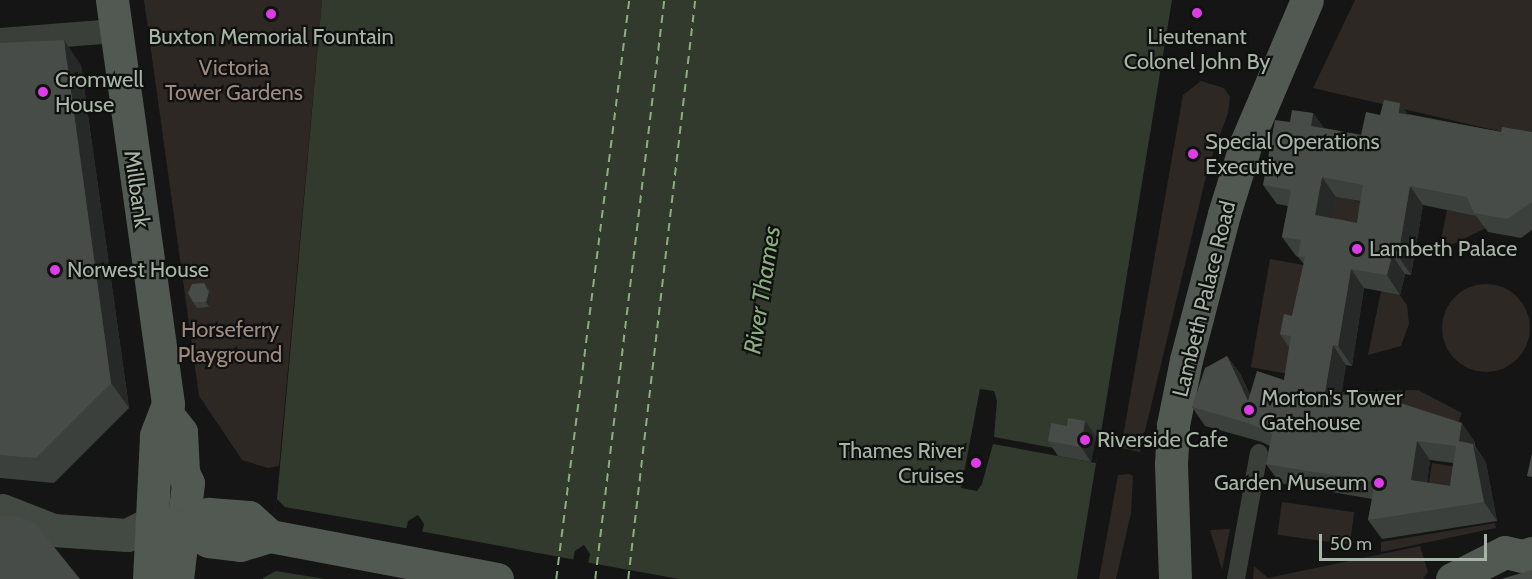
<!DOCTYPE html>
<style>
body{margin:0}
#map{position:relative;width:1532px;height:579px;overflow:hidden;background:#141514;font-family:Cabin,sans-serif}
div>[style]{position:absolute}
.green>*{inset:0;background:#2d2824;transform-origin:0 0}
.round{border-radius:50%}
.water>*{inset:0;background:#313a2d}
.pier>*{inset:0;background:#141514}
.ferry>*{height:1.5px;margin-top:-0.75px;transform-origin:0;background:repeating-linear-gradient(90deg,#8bae7f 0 8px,transparent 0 14px)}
.pedestrian>*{height:18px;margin:-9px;padding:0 9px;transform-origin:9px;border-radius:9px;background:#3a3f3a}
.minor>*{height:24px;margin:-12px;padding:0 12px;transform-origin:12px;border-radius:12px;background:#3a3f3a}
.secondary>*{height:33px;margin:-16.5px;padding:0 16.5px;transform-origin:16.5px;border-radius:16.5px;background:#434a44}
.primary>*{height:33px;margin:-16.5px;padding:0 16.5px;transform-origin:16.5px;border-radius:16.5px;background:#515952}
.wall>*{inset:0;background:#3c403d}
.shaded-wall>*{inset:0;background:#272928}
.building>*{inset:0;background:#484c48}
.dots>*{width:16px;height:16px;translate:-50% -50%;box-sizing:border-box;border:3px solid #0f100f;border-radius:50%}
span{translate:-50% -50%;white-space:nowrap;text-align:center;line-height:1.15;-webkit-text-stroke:4.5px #0f100f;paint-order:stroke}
.poi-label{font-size:22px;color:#a7b5a6}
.left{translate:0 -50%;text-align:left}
.right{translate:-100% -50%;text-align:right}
.park-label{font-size:22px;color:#9f8a7f}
.street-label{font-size:22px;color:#a7b5a6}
.water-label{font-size:24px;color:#8bae7f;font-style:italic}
.scale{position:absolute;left:1319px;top:534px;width:168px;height:27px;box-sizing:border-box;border:3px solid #a7b5a6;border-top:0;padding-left:8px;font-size:18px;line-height:21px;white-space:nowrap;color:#a7b5a6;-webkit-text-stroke:4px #0f100f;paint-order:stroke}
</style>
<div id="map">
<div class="green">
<div style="clip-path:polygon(144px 0,322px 0,279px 466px,268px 468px,242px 460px,199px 396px)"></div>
<div style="clip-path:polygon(1355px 0,1532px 0,1532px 139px,1313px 88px)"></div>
<div style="clip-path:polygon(1201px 81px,1224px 88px,1230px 97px,1228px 113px,1209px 164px,1140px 452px,1121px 448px,1183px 95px)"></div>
<div style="clip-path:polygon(1329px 195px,1377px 205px,1370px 242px,1329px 235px)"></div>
<div style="clip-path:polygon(1447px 210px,1492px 219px,1486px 228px,1445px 248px,1441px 240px)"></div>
<div style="left:1270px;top:259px;width:40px;height:110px;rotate:10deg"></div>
<div class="round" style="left:1442px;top:284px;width:88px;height:88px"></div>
<div style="clip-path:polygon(1381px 291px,1400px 295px,1407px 305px,1409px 324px,1401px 346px,1368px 355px)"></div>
<div style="clip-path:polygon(1418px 390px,1462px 413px,1454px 434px,1336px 411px,1339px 392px)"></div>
<div style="left:1432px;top:463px;width:36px;height:36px;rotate:9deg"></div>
<div style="clip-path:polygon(1129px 474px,1133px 476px,1131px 513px,1116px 579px,1099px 579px,1118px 475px)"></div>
<div style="left:1282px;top:502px;width:73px;height:33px;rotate:8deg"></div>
<div style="clip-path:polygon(1495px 523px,1496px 528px,1381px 552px,1381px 542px)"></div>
<div style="clip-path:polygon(1230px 529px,1222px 570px,1210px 530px)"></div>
<div style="clip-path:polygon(1420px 546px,1428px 572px,1423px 579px,1253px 579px,1254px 566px,1268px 578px)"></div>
</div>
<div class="water">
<div style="clip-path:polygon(322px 0,1172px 0,1077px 579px,585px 579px,590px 554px,584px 545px,575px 551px,569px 579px,412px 579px,424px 524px,418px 515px,408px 521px,396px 579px,263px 579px,277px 499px)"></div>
</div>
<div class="pier">
<div style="clip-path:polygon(980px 389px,994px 391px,997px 401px,994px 437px,1059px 449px,1078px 433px,1101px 437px,1096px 463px,993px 444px,982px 484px,977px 491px,961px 488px)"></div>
<div style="clip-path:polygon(277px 499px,285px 507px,410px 529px,399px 579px,325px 579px,276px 571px,263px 578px)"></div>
<div style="clip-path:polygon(419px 531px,576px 560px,572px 579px,409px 579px)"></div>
<div style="clip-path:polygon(585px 562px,679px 579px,582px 579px)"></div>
</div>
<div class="ferry">
<div style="left:556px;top:579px;width:584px;rotate:-82.81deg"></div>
<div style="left:595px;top:579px;width:583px;rotate:-83.2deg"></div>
<div style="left:628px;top:579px;width:583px;rotate:-83.4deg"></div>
</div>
<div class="pedestrian">
<div style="left:1236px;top:579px;width:128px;rotate:-79.7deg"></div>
</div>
<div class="minor">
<div style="left:0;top:40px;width:115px;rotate:-4.5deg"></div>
</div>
<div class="secondary">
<div style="left:2px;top:510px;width:55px;rotate:21.4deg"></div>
<div style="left:53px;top:530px;width:74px;rotate:3.9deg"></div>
<div style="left:127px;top:535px;width:25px;rotate:-27deg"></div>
</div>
<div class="primary">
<div style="left:112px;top:0;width:408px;rotate:82.1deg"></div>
<div style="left:168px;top:404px;width:34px;rotate:111deg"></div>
<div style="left:156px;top:436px;width:143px;rotate:92.8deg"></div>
<div style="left:167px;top:414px;width:23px;rotate:52deg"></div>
<div style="left:181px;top:432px;width:40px;rotate:87.1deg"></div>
<div style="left:183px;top:472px;width:12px;rotate:66deg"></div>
<div style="left:188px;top:483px;width:97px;rotate:96.5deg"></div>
<div style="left:169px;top:525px;width:16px;rotate:4deg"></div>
<div style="left:185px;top:526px;width:27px;rotate:-27deg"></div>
<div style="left:209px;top:514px;width:40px;rotate:4.3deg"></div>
<div style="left:249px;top:517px;width:28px;rotate:42deg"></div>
<div style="left:185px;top:526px;width:27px;rotate:33deg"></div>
<div style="left:208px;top:541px;width:32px;rotate:7deg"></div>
<div style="left:240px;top:545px;width:31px;rotate:-17deg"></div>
<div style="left:270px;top:536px;width:231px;rotate:10.7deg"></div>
<div style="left:1175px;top:579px;width:115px;rotate:-92deg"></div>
<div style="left:1171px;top:464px;width:39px;rotate:-87deg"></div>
<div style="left:1173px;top:425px;width:66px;rotate:-78.7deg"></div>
<div style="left:1186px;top:360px;width:151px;rotate:-75.4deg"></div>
<div style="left:1224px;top:214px;width:74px;rotate:-72.8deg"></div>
<div style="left:1246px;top:143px;width:155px;rotate:-66.9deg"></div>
<div style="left:1452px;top:579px;width:59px;rotate:-27deg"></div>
<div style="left:1505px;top:552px;width:17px;rotate:13deg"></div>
<div style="left:1522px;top:556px;width:10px;rotate:-17deg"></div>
</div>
<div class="wall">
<div style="clip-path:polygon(0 43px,81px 65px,129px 408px,54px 483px,0 478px)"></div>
<div style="clip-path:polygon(evenodd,1313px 113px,1324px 128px,1361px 135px,1380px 115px,1408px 114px,1501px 132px,1532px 132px,1532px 230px,1521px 238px,1488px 232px,1476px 216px,1423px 205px,1411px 275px,1405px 274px,1400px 295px,1364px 288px,1352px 366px,1346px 365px,1341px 394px,1475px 442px,1475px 446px,1486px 463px,1497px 521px,1382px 539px,1368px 520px,1372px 499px,1280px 483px,1266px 464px,1270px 446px,1262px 442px,1205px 426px,1192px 407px,1227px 356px,1241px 375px,1250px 395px,1284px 380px,1289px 347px,1280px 334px,1292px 316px,1304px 264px,1298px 257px,1296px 256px,1282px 237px,1288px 206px,1277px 204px,1263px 185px,1290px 122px,1313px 113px,1336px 197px,1360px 201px,1357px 223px,1332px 218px,1336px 197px,1313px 113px,1430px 460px,1453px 463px,1450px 486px,1427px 483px,1430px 460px)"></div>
<div style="clip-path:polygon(208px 288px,213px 297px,209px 307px,197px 308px,193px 302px)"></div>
<div style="clip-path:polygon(1096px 436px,1091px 462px,1058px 456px,1048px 441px)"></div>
</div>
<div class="shaded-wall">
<div style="clip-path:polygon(64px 40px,81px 65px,129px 408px,111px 383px)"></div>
<div style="clip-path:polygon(1400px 103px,1414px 123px,1399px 113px)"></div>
<div style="clip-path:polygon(1313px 113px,1327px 132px,1311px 126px)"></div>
<div style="clip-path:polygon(1322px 177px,1336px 197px,1329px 235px,1315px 215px)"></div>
<div style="clip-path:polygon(1410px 186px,1423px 205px,1411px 275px,1398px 256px)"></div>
<div style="clip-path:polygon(1392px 255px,1405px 274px,1400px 295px,1387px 275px)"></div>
<div style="clip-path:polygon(1351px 269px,1364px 288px,1352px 366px,1338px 346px)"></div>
<div style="clip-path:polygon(204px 283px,213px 297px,209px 307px,206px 302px)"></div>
<div style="clip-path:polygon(1333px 345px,1346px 365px,1339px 412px,1325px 392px)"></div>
<div style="clip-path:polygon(1227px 356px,1241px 375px,1261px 421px,1248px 401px)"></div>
<div style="clip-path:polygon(1085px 421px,1096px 436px,1091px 462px,1081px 447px)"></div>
<div style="clip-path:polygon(1462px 423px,1475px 442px,1474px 446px,1486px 463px,1497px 521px,1484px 502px,1459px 441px)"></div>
<div style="clip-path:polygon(1417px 441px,1430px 460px,1425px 500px,1411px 480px)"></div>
</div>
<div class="building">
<div style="clip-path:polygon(64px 40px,111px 383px,36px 458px,0 455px,0 43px)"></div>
<div style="clip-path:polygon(evenodd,1384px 100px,1400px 103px,1399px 113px,1501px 132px,1502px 127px,1532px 132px,1532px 202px,1507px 219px,1474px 213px,1467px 197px,1410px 186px,1398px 256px,1392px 255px,1387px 275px,1351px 269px,1338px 346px,1333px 345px,1325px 392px,1397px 402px,1462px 423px,1459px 441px,1473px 444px,1484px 502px,1368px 520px,1375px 482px,1266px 464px,1272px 434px,1248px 423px,1192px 407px,1205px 368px,1227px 356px,1248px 401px,1257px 371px,1284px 380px,1291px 336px,1280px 334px,1284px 314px,1292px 316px,1305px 257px,1298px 256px,1301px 240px,1282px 237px,1291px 190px,1263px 185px,1275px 120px,1290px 122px,1292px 110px,1313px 113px,1311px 126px,1361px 135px,1366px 112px,1380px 115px,1384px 100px,1322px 177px,1363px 185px,1357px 223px,1315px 215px,1322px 177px,1384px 100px,1417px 441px,1456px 446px,1450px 486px,1411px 480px,1417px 441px)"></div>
<div style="clip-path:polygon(204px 283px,209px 292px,206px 302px,193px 302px,188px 293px,192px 284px)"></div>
<div style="clip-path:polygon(1068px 418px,1085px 421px,1081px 447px,1048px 441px,1051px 423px,1067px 426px)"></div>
<div style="clip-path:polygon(1532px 453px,1532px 477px,1527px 476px)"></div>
<div style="clip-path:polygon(0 515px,18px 517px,34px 522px,80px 579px,0 579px)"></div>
<div style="clip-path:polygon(1532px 570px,1532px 579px,1501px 579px)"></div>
</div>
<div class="dots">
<div style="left:1197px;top:13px;background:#dd3ce6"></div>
<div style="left:271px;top:14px;background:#dd3ce6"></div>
<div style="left:43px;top:92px;background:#dd3ce6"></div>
<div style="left:1193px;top:154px;background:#dd3ce6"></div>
<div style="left:1357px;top:249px;background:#dd3ce6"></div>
<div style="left:55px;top:270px;background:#dd3ce6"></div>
<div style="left:1249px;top:410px;background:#dd3ce6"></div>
<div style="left:1085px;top:440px;background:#dd3ce6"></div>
<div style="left:976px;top:463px;background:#dd3ce6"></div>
<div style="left:1379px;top:483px;background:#dd3ce6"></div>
</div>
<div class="poi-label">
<span style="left:1197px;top:49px">Lieutenant<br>Colonel John By</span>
<span style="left:271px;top:37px">Buxton Memorial Fountain</span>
<span class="left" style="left:55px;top:92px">Cromwell<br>House</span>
<span class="left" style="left:1205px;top:154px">Special Operations<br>Executive</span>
<span class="left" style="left:1369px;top:249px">Lambeth Palace</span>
<span class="left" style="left:67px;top:270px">Norwest House</span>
<span class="left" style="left:1261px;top:410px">Morton's Tower<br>Gatehouse</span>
<span class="left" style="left:1097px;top:440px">Riverside Cafe</span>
<span class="right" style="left:964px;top:463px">Thames River<br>Cruises</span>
<span class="right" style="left:1367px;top:483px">Garden Museum</span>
</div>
<div class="park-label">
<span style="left:234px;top:80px">Victoria<br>Tower Gardens</span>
<span style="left:230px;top:342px">Horseferry<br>Playground</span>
</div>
<div class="street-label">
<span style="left:137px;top:189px;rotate:82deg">Millbank</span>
<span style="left:1204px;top:299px;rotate:-76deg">Lambeth Palace Road</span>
</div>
<div class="water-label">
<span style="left:762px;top:290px;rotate:-81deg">River Thames</span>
</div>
<div class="scale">50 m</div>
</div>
